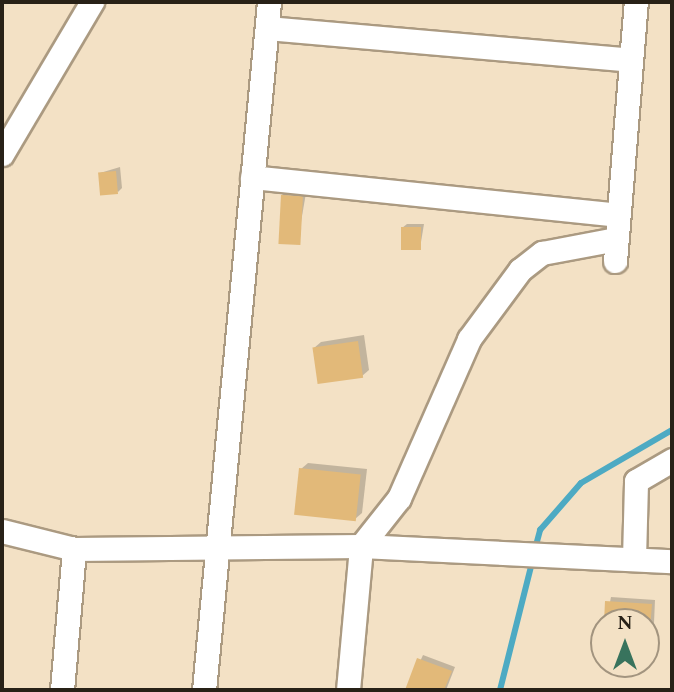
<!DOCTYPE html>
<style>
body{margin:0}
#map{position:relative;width:674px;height:692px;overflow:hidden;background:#f3e1c5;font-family:Spectral,serif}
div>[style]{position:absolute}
.shadow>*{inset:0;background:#0003}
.stream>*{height:6px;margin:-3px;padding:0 3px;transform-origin:3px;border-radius:3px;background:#4daac3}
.building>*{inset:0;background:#e2b979;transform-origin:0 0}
.roads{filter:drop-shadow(2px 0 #ab9a81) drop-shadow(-2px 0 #ab9a81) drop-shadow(0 2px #ab9a81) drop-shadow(0 -2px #ab9a81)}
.minor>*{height:23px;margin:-11.5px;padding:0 11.5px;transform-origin:11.5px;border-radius:11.5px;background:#fff}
span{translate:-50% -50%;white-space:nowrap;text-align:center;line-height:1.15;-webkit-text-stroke:5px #f3e1c5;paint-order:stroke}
.frame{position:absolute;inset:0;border:4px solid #282117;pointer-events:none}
.north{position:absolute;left:590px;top:608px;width:70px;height:70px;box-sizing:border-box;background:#f3e1c5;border:2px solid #a2947f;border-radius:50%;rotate:0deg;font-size:19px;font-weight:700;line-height:28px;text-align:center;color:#282117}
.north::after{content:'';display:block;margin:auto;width:24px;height:32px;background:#38735d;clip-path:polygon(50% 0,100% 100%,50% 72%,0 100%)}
</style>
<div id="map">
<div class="shadow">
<div style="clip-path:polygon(120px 167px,122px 188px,118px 192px,100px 173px)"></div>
<div style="clip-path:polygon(287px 191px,306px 193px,297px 245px,282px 195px)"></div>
<div style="clip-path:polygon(407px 224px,424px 224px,420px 248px,402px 228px)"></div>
<div style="clip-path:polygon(364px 335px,369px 370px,362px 376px,314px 348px,321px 342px)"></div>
<div style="clip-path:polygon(308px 463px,367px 469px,362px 513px,355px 519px,301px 469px)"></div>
<div style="clip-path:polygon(611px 597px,655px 600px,654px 623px,649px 628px,646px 622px,606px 622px)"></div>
<div style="clip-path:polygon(423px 655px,455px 667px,446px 690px,407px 690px)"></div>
</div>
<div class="stream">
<div style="left:535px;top:549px;width:20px;rotate:-75deg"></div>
<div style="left:540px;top:530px;width:62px;rotate:-48.9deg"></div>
<div style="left:581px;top:483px;width:105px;rotate:-30.2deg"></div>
<div style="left:500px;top:690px;width:135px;rotate:-75.9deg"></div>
</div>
<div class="building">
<div style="left:116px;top:171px;width:23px;height:18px;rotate:85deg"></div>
<div style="left:281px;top:195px;width:22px;height:49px;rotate:3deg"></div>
<div style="left:401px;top:227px;width:20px;height:23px"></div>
<div style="left:358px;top:341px;width:37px;height:46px;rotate:82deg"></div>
<div style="left:299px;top:468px;width:62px;height:47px;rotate:6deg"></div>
<div style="clip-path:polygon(605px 601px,652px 604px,650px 629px,646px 622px,604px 622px)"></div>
<div style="clip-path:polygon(417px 658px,452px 671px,444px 690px,405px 690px)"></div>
</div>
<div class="roads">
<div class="minor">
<div style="left:267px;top:28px;width:365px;rotate:5deg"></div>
<div style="left:2px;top:154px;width:177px;rotate:-59.4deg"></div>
<div style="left:252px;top:177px;width:368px;rotate:5.9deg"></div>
<div style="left:615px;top:261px;width:260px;rotate:-85.4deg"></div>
<div style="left:2px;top:531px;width:74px;rotate:14deg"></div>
<div style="left:74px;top:549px;width:287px;rotate:-0.6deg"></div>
<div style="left:361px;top:546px;width:311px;rotate:2.8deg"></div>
<div style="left:634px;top:559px;width:78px;rotate:-88.5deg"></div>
<div style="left:636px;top:481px;width:42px;rotate:-30.3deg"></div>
<div style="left:62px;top:690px;width:142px;rotate:-85.1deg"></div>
<div style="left:204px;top:690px;width:691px;rotate:-84.6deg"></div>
<div style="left:348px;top:690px;width:145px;rotate:-84.8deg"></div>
<div style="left:361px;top:546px;width:61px;rotate:-51.6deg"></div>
<div style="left:399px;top:498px;width:174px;rotate:-66.2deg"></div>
<div style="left:469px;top:339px;width:86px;rotate:-53.5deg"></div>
<div style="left:520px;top:270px;width:28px;rotate:-38deg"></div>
<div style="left:542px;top:253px;width:75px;rotate:-10.7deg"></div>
</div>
</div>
<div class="frame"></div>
<div class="north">N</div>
</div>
